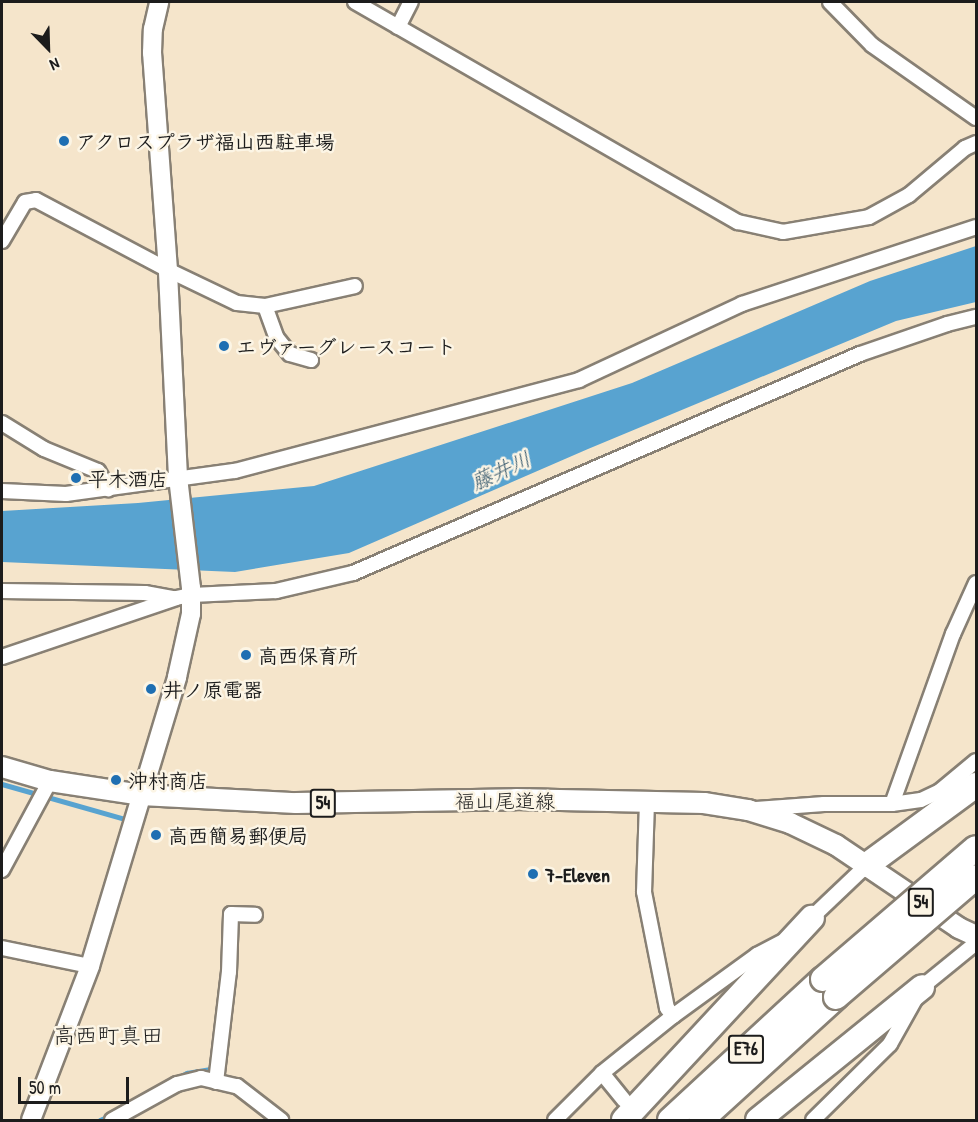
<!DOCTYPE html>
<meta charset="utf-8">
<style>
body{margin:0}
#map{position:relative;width:978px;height:1122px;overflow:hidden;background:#f5e5cb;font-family:"Patrick Hand","Klee One",sans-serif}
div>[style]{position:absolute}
.water>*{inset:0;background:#58a3d0}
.stream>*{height:4.5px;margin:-2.25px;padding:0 2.25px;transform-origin:2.25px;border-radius:2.25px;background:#58a3d0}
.roads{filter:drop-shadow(2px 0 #888074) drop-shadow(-2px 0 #888074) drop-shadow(0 2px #888074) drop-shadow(0 -2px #888074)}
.street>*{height:14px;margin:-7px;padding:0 7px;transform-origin:7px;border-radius:7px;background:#fff}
.secondary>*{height:18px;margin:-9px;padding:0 9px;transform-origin:9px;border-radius:9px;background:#fff}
.primary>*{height:20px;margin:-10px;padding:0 10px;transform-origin:10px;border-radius:10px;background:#fff}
.highway>*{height:24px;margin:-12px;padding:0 12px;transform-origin:12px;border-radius:12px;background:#fff}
.bridges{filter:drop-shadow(2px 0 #888074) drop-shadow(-2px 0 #888074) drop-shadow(0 2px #888074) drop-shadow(0 -2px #888074)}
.highway-bridge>*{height:24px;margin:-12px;padding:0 12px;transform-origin:12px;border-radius:12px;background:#fff}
.dots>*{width:16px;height:16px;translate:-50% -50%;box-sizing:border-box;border:3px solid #fcf5e5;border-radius:50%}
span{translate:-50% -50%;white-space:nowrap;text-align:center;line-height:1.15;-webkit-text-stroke:5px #fcf5e5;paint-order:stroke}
.shield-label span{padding:2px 4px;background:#fcf5e5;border:2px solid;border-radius:4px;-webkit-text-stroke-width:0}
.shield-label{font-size:18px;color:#1c1c1c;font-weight:700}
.poi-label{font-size:20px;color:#1c1c1c;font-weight:700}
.left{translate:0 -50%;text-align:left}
.street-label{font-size:20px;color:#1c1c1c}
.water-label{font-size:21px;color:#37596d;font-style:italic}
.quarter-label{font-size:22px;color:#1c1c1c}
.frame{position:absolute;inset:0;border:3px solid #1c1c1c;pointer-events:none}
.north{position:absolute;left:18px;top:18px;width:60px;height:60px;-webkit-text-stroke:4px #fcf5e5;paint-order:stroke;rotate:157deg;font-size:16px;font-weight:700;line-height:24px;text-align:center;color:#1c1c1c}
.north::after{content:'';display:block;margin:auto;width:21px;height:27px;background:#1c1c1c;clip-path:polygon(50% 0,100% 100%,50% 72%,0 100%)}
.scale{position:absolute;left:18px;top:1077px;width:111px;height:27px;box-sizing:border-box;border:3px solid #1c1c1c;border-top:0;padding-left:8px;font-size:18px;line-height:21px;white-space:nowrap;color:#1c1c1c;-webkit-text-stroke:4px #fcf5e5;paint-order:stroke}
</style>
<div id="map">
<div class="water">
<div style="clip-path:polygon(976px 246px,976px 302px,896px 321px,588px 449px,349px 553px,235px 572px,2px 562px,2px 511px,138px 503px,314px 486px,632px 383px,870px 281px)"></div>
</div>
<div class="stream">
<div style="left:2px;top:784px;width:128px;rotate:15.9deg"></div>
<div style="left:177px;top:1078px;width:11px;rotate:-27deg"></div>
<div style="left:187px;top:1073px;width:22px;rotate:-10deg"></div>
<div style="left:100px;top:1120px;width:10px;rotate:-24deg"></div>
</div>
<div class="roads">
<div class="street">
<div style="left:355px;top:2px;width:442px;rotate:29.9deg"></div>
<div style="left:738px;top:222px;width:46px;rotate:12.5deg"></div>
<div style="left:783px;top:232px;width:87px;rotate:-9.9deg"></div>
<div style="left:869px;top:217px;width:46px;rotate:-28.8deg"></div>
<div style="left:909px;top:195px;width:73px;rotate:-40deg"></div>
<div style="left:965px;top:148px;width:12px;rotate:-24deg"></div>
<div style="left:830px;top:2px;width:60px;rotate:45.7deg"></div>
<div style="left:872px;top:45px;width:127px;rotate:35.1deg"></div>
<div style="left:398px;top:27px;width:28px;rotate:-63deg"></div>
<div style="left:2px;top:241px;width:45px;rotate:-59.5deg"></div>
<div style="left:25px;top:202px;width:11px;rotate:-10deg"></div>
<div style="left:36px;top:200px;width:149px;rotate:27.9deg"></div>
<div style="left:168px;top:270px;width:76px;rotate:25.6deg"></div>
<div style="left:237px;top:303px;width:28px;rotate:6deg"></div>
<div style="left:265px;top:306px;width:92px;rotate:-12.5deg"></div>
<div style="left:265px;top:306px;width:33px;rotate:70deg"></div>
<div style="left:276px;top:337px;width:22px;rotate:51deg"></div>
<div style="left:290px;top:354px;width:22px;rotate:16deg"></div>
<div style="left:2px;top:423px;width:49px;rotate:31.8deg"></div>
<div style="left:44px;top:449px;width:58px;rotate:22.2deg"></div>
<div style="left:98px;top:471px;width:21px;rotate:61deg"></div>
<div style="left:2px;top:491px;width:64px;rotate:2.7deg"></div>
<div style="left:66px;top:494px;width:171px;rotate:-7.8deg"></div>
<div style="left:235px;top:471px;width:356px;rotate:-14.8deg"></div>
<div style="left:579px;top:380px;width:180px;rotate:-25deg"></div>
<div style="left:742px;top:304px;width:246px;rotate:-18.2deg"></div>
<div style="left:2px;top:591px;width:143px;rotate:0.8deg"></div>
<div style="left:145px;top:593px;width:29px;rotate:10deg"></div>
<div style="left:2px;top:657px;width:184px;rotate:-18.7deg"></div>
<div style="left:176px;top:598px;width:16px;rotate:-11deg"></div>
<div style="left:192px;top:595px;width:84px;rotate:-2.7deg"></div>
<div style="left:276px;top:591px;width:79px;rotate:-13.2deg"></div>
<div style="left:353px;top:573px;width:552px;rotate:-23.36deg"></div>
<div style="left:860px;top:354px;width:92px;rotate:-19deg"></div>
<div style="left:947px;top:324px;width:30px;rotate:-14deg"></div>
<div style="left:647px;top:802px;width:90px;rotate:91.9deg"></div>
<div style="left:644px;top:892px;width:118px;rotate:78.8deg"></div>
<div style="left:667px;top:1008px;width:10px;rotate:53deg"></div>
<div style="left:892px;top:804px;width:181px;rotate:-70.3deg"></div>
<div style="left:953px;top:634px;width:56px;rotate:-65.7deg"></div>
<div style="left:756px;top:809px;width:68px;rotate:-4.2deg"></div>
<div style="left:824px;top:804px;width:68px"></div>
<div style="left:892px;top:804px;width:29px;rotate:-8deg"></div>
<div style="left:921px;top:800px;width:21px;rotate:-25deg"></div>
<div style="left:940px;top:791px;width:47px;rotate:-39.8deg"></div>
<div style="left:2px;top:870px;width:101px;rotate:-61.7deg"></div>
<div style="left:808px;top:921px;width:81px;rotate:-43.5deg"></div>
<div style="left:2px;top:948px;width:90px;rotate:11.6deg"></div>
<div style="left:602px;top:1073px;width:35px;rotate:51deg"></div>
<div style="left:216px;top:1082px;width:111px;rotate:-83.3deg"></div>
<div style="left:229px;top:972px;width:58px;rotate:-88deg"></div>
<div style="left:231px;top:914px;width:24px;rotate:2deg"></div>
<div style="left:112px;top:1120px;width:74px;rotate:-29deg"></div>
<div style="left:177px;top:1084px;width:25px;rotate:-14deg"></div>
<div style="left:201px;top:1078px;width:37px;rotate:13deg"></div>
<div style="left:237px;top:1086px;width:56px;rotate:37.7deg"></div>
<div style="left:555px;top:1120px;width:66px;rotate:-45deg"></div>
<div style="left:602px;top:1073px;width:91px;rotate:-38.8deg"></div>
<div style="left:673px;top:1016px;width:104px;rotate:-36deg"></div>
<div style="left:757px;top:955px;width:27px;rotate:-28deg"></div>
<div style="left:813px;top:1120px;width:108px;rotate:-44.6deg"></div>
<div style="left:890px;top:1044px;width:65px;rotate:-60.7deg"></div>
<div style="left:922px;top:987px;width:70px;rotate:-39.2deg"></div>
</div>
<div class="secondary">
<div style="left:31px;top:1120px;width:165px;rotate:-69deg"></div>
<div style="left:90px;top:966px;width:302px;rotate:-73.2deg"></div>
<div style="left:177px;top:677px;width:65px;rotate:-77.5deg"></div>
<div style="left:191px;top:614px;width:26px;rotate:-90deg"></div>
<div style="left:191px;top:588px;width:112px;rotate:-96.7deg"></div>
<div style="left:178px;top:477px;width:207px;rotate:-92.8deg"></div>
<div style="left:168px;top:270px;width:218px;rotate:-94.2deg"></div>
<div style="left:152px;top:53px;width:24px;rotate:-88deg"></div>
<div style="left:153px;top:29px;width:28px;rotate:-77deg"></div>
</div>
<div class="primary">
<div style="left:2px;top:767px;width:50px;rotate:16.3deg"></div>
<div style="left:50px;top:781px;width:92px;rotate:8.7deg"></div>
<div style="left:141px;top:795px;width:155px;rotate:3deg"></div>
<div style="left:296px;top:803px;width:220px;rotate:-1deg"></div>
<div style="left:516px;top:799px;width:188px;rotate:1.2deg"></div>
<div style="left:704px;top:803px;width:45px;rotate:9deg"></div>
<div style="left:748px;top:810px;width:44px;rotate:17.2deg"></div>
<div style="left:790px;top:823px;width:51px;rotate:25.6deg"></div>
<div style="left:836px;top:845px;width:148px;rotate:34deg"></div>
<div style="left:959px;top:928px;width:19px;rotate:25deg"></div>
</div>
<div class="highway">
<div style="left:867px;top:865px;width:135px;rotate:-36.3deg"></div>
<div style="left:624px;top:1120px;width:276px;rotate:-47.1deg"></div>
<div style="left:670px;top:1120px;width:208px;rotate:-42.7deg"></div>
<div style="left:701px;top:1120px;width:183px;rotate:-42.3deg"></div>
<div style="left:758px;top:1120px;width:211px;rotate:-39deg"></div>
</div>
</div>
<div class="bridges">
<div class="highway-bridge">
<div style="left:823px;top:979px;width:201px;rotate:-40.6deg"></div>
<div style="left:836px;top:997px;width:184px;rotate:-40.6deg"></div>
</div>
</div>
<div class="dots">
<div style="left:64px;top:141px;background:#1f6fb2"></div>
<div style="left:224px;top:346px;background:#1f6fb2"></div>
<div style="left:76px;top:478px;background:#1f6fb2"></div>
<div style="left:246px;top:655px;background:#1f6fb2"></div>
<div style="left:151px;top:689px;background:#1f6fb2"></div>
<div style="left:116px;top:780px;background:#1f6fb2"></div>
<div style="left:156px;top:835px;background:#1f6fb2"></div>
<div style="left:533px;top:874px;background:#1f6fb2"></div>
</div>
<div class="shield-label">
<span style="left:323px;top:803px">54</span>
<span style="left:921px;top:902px">54</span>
<span style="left:746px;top:1049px">E76</span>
</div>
<div class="poi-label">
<span class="left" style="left:76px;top:141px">アクロスプラザ福山西駐車場</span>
<span class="left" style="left:236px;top:346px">エヴァーグレースコート</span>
<span class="left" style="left:88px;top:478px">平木酒店</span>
<span class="left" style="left:258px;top:655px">高西保育所</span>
<span class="left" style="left:163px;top:689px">井ノ原電器</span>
<span class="left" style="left:128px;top:780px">沖村商店</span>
<span class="left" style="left:168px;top:835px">高西簡易郵便局</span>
<span class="left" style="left:545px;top:874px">7-Eleven</span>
</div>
<div class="street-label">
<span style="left:505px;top:800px">福山尾道線</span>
</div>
<div class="water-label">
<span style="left:501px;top:471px;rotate:-25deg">藤井川</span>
</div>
<div class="quarter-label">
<span style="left:108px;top:1036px">高西町真田</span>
</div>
<div class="frame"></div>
<div class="north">N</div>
<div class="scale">50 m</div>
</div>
